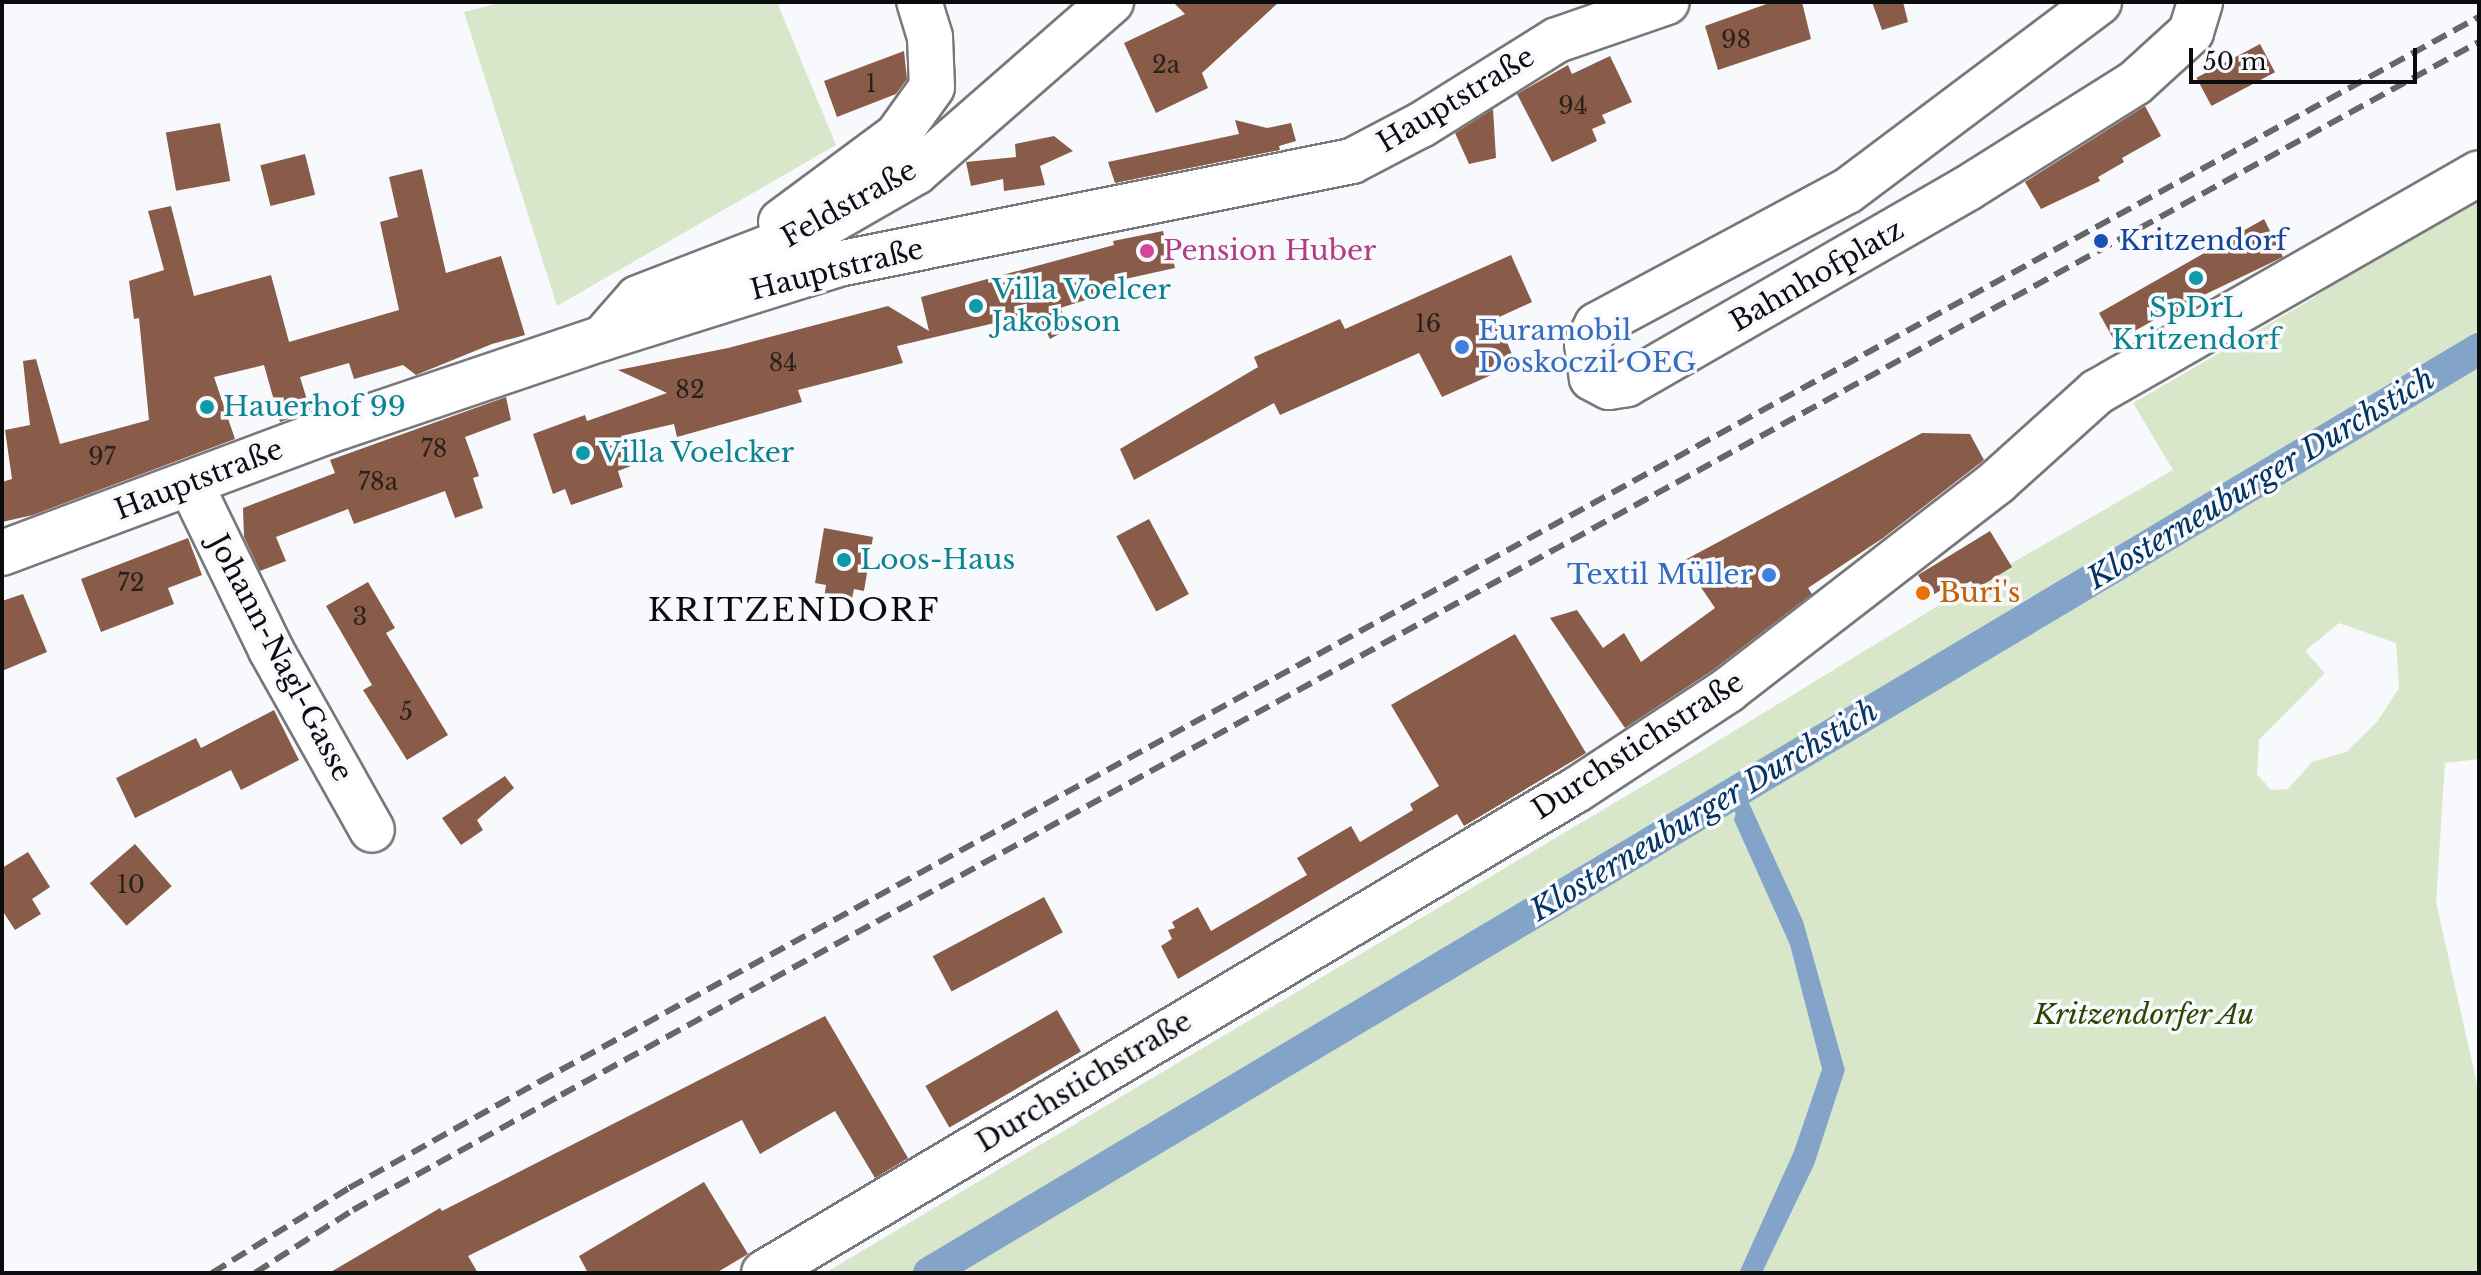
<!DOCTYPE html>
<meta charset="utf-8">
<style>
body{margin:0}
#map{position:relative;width:2481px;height:1275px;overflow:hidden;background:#f8f9fc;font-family:"Libre Baskerville",serif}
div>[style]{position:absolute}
.green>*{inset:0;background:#d8e7c9}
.water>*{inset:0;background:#83a3c8}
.stream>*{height:9px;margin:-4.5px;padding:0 4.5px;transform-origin:4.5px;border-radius:4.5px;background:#83a3c8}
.canal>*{height:32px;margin:-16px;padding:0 16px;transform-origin:16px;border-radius:16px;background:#83a3c8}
.building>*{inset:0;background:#885c48;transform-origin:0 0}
.roads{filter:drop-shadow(2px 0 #78787b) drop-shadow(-2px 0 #78787b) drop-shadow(0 2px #78787b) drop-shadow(0 -2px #78787b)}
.minor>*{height:44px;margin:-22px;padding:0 22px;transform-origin:22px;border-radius:22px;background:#fff}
.major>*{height:44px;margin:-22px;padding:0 22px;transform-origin:22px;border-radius:22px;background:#fff}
.rail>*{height:6px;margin-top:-3px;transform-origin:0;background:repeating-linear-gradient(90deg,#666768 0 16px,transparent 0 24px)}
.dots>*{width:22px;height:22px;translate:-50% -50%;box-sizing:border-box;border:4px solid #f8f9fc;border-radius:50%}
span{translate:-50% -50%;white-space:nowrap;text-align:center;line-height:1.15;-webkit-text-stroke:7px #f8f9fc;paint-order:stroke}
.number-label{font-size:24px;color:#2a201c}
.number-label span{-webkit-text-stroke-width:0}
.street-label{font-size:28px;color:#0b0c0d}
.transit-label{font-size:28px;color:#164399}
.left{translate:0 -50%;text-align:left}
.hotel-label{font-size:28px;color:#b23c85}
.culture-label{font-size:28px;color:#0d838f}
.shop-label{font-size:28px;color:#366cbe}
.right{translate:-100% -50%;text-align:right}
.food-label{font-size:28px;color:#c56008}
.park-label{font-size:28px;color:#2c4600;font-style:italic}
.water-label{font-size:30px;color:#033463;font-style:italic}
.quarter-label{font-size:32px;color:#0b0c0d;letter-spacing:2px}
.frame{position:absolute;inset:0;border:4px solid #0b0c0d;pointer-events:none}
.scale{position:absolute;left:2189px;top:48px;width:228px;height:36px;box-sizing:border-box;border:4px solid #0b0c0d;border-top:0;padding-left:10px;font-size:24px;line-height:28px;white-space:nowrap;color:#0b0c0d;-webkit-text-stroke:6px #f8f9fc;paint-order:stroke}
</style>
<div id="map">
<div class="green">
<div style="clip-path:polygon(503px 2px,777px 2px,836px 145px,557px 306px,464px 12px)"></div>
<div style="clip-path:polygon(evenodd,2479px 187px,2479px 759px,2445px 763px,2436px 902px,2479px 1093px,2479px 1273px,1762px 1273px,1814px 1165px,1845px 1070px,1803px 921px,1734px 820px,1790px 945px,1822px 1069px,1794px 1151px,1739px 1273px,825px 1273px,1695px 755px,1941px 604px,2173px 470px,2133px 403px,2307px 302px,2479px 187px,2339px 623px,2396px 643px,2399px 688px,2377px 722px,2346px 752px,2312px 762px,2288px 789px,2271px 790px,2257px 774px,2259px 740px,2325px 673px,2305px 651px,2339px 623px)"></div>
</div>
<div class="water">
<div style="clip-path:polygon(1749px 803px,1803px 921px,1845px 1070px,1814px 1165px,1762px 1273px,1739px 1273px,1794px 1151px,1822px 1069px,1790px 945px,1734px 820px,1738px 806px)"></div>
</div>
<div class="stream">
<div style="left:1732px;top:795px;width:22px;rotate:66deg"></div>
</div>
<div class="canal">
<div style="left:929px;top:1273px;width:1805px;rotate:-30.8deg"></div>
</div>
<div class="building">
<div style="clip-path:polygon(1173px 2px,1279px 2px,1202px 73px,1208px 88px,1156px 113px,1124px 43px,1185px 14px)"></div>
<div style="clip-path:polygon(1772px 2px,1802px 2px,1811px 39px,1718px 70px,1705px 26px)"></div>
<div style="clip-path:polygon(1872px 2px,1903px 2px,1908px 22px,1882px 30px)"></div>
<div style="left:2260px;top:44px;width:32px;height:72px;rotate:62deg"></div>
<div style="clip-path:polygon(904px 51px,907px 79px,896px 94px,837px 117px,824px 81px)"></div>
<div style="clip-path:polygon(1610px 56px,1632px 102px,1602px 115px,1606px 123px,1592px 129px,1597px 141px,1552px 162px,1517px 94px,1568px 65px,1572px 74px)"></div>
<div style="clip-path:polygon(2145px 106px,2161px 136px,2122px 158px,2124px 162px,2098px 177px,2100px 181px,2041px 209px,2025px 182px)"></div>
<div style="clip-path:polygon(1493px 109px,1496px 158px,1469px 164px,1455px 133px)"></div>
<div style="clip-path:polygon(1235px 120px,1267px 128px,1291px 123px,1296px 141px,1279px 146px,1280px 150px,1115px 183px,1108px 162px,1239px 134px)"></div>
<div style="left:220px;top:123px;width:59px;height:55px;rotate:80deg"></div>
<div style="clip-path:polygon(1054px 136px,1073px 151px,1040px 166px,1045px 185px,1004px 191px,1003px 179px,971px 186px,966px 162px,1016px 157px,1015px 144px)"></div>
<div style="left:305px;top:154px;width:42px;height:46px;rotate:76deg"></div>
<div style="clip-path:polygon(422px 169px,446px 273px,501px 256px,525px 335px,492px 344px,416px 375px,403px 365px,354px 379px,349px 363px,300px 377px,310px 410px,299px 410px,299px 415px,280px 422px,264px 365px,214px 377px,235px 439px,33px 515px,2px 522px,2px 482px,12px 479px,5px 430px,30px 425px,23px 361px,36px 359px,60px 444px,149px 420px,139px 318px,134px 319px,129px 281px,164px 270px,148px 211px,171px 206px,194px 296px,271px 275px,289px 342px,399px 310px,380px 222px,398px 217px,389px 177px)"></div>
<div style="clip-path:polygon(2264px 219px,2283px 257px,2206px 294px,2174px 315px,2172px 310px,2115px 342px,2099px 313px)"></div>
<div style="clip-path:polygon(1163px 231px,1164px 236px,1168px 236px,1175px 268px,1116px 281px,1118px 290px,1060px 308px,1070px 328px,1050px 339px,1037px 313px,897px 346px,903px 363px,798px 390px,802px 402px,677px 437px,674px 424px,621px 436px,631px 466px,618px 471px,623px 487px,571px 505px,565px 489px,553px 494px,533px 434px,585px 415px,587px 421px,667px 393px,618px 370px,728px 348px,888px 306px,929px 331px,921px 297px,1114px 245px,1113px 241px)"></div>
<div style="clip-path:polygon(1511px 255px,1532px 302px,1497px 318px,1516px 364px,1442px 397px,1419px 353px,1280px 415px,1274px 403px,1134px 480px,1120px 449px,1258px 367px,1254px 357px,1340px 319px,1345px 329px)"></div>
<div style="clip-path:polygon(506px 397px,511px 420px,465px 437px,479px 476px,473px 478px,483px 508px,455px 518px,445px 491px,354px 524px,348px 509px,276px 537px,286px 561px,260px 571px,244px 537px,243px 508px,335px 473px,330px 460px)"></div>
<div style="clip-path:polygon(1922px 433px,1970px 434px,1984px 460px,1883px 538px,1808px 588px,1812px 594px,1713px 670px,1625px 728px,1550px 618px,1577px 610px,1603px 648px,1624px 633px,1641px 662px,1715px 608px,1683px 561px)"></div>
<div style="left:1149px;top:519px;width:85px;height:37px;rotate:62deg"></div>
<div style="clip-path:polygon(824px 528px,873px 537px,864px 591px,854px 589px,851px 603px,824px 598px,826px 585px,815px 583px)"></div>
<div style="clip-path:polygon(1990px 531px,2012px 567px,1976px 589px,1971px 581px,1950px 593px,1948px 586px,1931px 596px,1918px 575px)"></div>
<div style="clip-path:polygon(188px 538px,202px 575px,168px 588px,174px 604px,101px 632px,81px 579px)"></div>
<div style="clip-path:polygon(368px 582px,395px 628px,386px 633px,448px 735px,407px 760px,363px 690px,372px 685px,326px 606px)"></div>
<div style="clip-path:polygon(23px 594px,47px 652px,2px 671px,2px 601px)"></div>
<div style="clip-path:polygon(1515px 634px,1586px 753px,1464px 826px,1457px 814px,1178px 979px,1161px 946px,1172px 939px,1168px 930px,1175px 928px,1172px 922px,1198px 907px,1211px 931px,1307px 875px,1297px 858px,1351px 826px,1360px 842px,1413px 810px,1410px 804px,1439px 786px,1391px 705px)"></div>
<div style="clip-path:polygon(274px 710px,299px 760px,241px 790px,231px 770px,135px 818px,116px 778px,196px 738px,201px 748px)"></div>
<div style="clip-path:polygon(505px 776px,514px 788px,477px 820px,483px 830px,461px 845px,442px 818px)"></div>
<div style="left:135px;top:844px;width:56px;height:60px;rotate:49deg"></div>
<div style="clip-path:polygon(28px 852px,50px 887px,32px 899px,41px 914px,15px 930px,2px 910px,2px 868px)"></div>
<div style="left:1044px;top:897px;width:40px;height:126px;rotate:62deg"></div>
<div style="left:1057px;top:1010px;width:48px;height:152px;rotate:60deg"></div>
<div style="clip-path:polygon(825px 1016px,908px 1158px,875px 1178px,835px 1111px,760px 1154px,742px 1120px,468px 1256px,478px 1273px,329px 1273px,440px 1208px,442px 1211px)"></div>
<div style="clip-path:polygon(704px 1182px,748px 1254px,716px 1273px,588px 1273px,579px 1256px)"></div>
</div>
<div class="roads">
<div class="minor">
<div style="left:2099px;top:2px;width:315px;rotate:143.1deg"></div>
<div style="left:1847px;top:191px;width:284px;rotate:151.8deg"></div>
<div style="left:1597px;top:325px;width:21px;rotate:118deg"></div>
<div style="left:1587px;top:344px;width:34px;rotate:82deg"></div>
<div style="left:1592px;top:378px;width:19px;rotate:28deg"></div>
<div style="left:1609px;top:387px;width:18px;rotate:-9deg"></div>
<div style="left:1627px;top:384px;width:393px;rotate:-29.9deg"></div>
<div style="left:1968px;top:188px;width:197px;rotate:-32.2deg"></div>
<div style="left:2135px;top:83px;width:76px;rotate:-42.3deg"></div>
<div style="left:2191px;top:32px;width:31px;rotate:-73deg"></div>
<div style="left:781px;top:222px;width:144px;rotate:-36.6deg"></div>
<div style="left:897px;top:136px;width:60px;rotate:-54.5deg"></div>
<div style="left:932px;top:87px;width:50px;rotate:-92.3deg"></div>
<div style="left:930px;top:37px;width:37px;rotate:-107deg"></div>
<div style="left:603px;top:338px;width:53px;rotate:-48.8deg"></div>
<div style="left:638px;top:298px;width:192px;rotate:-21.1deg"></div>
<div style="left:817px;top:229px;width:114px;rotate:-29.9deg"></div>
<div style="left:916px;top:172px;width:259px;rotate:-41.1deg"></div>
<div style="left:191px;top:485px;width:183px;rotate:64.1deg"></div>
<div style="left:271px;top:650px;width:206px;rotate:60.7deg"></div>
<div style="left:764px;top:1273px;width:945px;rotate:-30.75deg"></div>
<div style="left:1576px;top:790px;width:182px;rotate:-33.3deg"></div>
<div style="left:1728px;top:690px;width:340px;rotate:-37.7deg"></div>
<div style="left:1997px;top:482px;width:135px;rotate:-42deg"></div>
<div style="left:2097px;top:392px;width:440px;rotate:-29.8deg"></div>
</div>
<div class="major">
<div style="left:2px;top:553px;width:348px;rotate:-20.5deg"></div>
<div style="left:328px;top:431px;width:290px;rotate:-18.7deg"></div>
<div style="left:603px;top:338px;width:251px;rotate:-17.4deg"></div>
<div style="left:843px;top:263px;width:519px;rotate:-11.33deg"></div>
<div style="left:1352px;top:161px;width:78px;rotate:-27.6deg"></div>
<div style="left:1421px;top:125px;width:160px;rotate:-32deg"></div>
<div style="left:1557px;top:40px;width:116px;rotate:-19.1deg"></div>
</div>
</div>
<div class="rail">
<div style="left:212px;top:1273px;width:161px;rotate:-31.8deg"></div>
<div style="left:349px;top:1188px;width:218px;rotate:-29.2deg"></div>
<div style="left:539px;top:1082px;width:2213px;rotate:-28.77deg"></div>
<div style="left:255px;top:1273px;width:117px;rotate:-32.7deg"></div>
<div style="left:353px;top:1210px;width:238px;rotate:-28.9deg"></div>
<div style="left:561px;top:1095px;width:2188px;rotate:-28.77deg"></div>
</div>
<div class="dots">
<div style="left:2101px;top:241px;background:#1a4fb4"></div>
<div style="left:1147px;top:251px;background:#d1479c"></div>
<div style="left:2196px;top:278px;background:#0f9aa8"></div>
<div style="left:976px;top:306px;background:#0f9aa8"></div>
<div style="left:1462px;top:347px;background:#3f7fe0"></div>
<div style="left:207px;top:407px;background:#0f9aa8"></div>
<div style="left:583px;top:453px;background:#0f9aa8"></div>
<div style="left:844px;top:560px;background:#0f9aa8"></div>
<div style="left:1769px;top:575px;background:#3f7fe0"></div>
<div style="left:1923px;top:593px;background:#e8710a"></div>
</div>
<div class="number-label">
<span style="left:1736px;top:40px">98</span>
<span style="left:1166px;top:65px">2a</span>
<span style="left:871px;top:84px">1</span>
<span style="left:1573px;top:106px">94</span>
<span style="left:1428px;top:324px">16</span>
<span style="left:783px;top:363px">84</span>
<span style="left:690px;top:390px">82</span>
<span style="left:434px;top:449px">78</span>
<span style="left:102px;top:457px">97</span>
<span style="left:378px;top:482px">78a</span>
<span style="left:131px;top:583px">72</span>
<span style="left:360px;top:617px">3</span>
<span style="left:406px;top:712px">5</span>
<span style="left:131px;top:885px">10</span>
</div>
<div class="street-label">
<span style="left:1456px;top:100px;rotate:-31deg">Hauptstraße</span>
<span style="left:849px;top:204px;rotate:-29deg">Feldstraße</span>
<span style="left:837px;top:270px;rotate:-14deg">Hauptstraße</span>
<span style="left:1817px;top:276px;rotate:-30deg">Bahnhofplatz</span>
<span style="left:199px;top:480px;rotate:-21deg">Hauptstraße</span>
<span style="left:280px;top:658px;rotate:62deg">Johann-Nagl-Gasse</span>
<span style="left:1638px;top:746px;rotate:-33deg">Durchstichstraße</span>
<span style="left:1084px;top:1082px;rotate:-31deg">Durchstichstraße</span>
</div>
<div class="transit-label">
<span class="left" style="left:2119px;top:241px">Kritzendorf</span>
</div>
<div class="hotel-label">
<span class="left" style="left:1163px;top:251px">Pension Huber</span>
</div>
<div class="culture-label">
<span class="left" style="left:992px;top:306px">Villa Voelcer<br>Jakobson</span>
<span style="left:2196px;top:324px">SpDrL<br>Kritzendorf</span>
<span class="left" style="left:223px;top:407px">Hauerhof 99</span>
<span class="left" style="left:599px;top:453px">Villa Voelcker</span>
<span class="left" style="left:860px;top:560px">Loos-Haus</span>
</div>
<div class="shop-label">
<span class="left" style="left:1478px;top:347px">Euramobil<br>Doskoczil OEG</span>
<span class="right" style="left:1753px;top:575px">Textil Müller</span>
</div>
<div class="food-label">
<span class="left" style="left:1939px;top:593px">Buri's</span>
</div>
<div class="park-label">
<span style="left:2144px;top:1015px">Kritzendorfer Au</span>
</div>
<div class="water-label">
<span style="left:2261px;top:479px;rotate:-31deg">Klosterneuburger Durchstich</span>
<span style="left:1704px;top:811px;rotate:-31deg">Klosterneuburger Durchstich</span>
</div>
<div class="quarter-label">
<span style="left:794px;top:610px">KRITZENDORF</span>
</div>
<div class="frame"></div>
<div class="scale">50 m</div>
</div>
